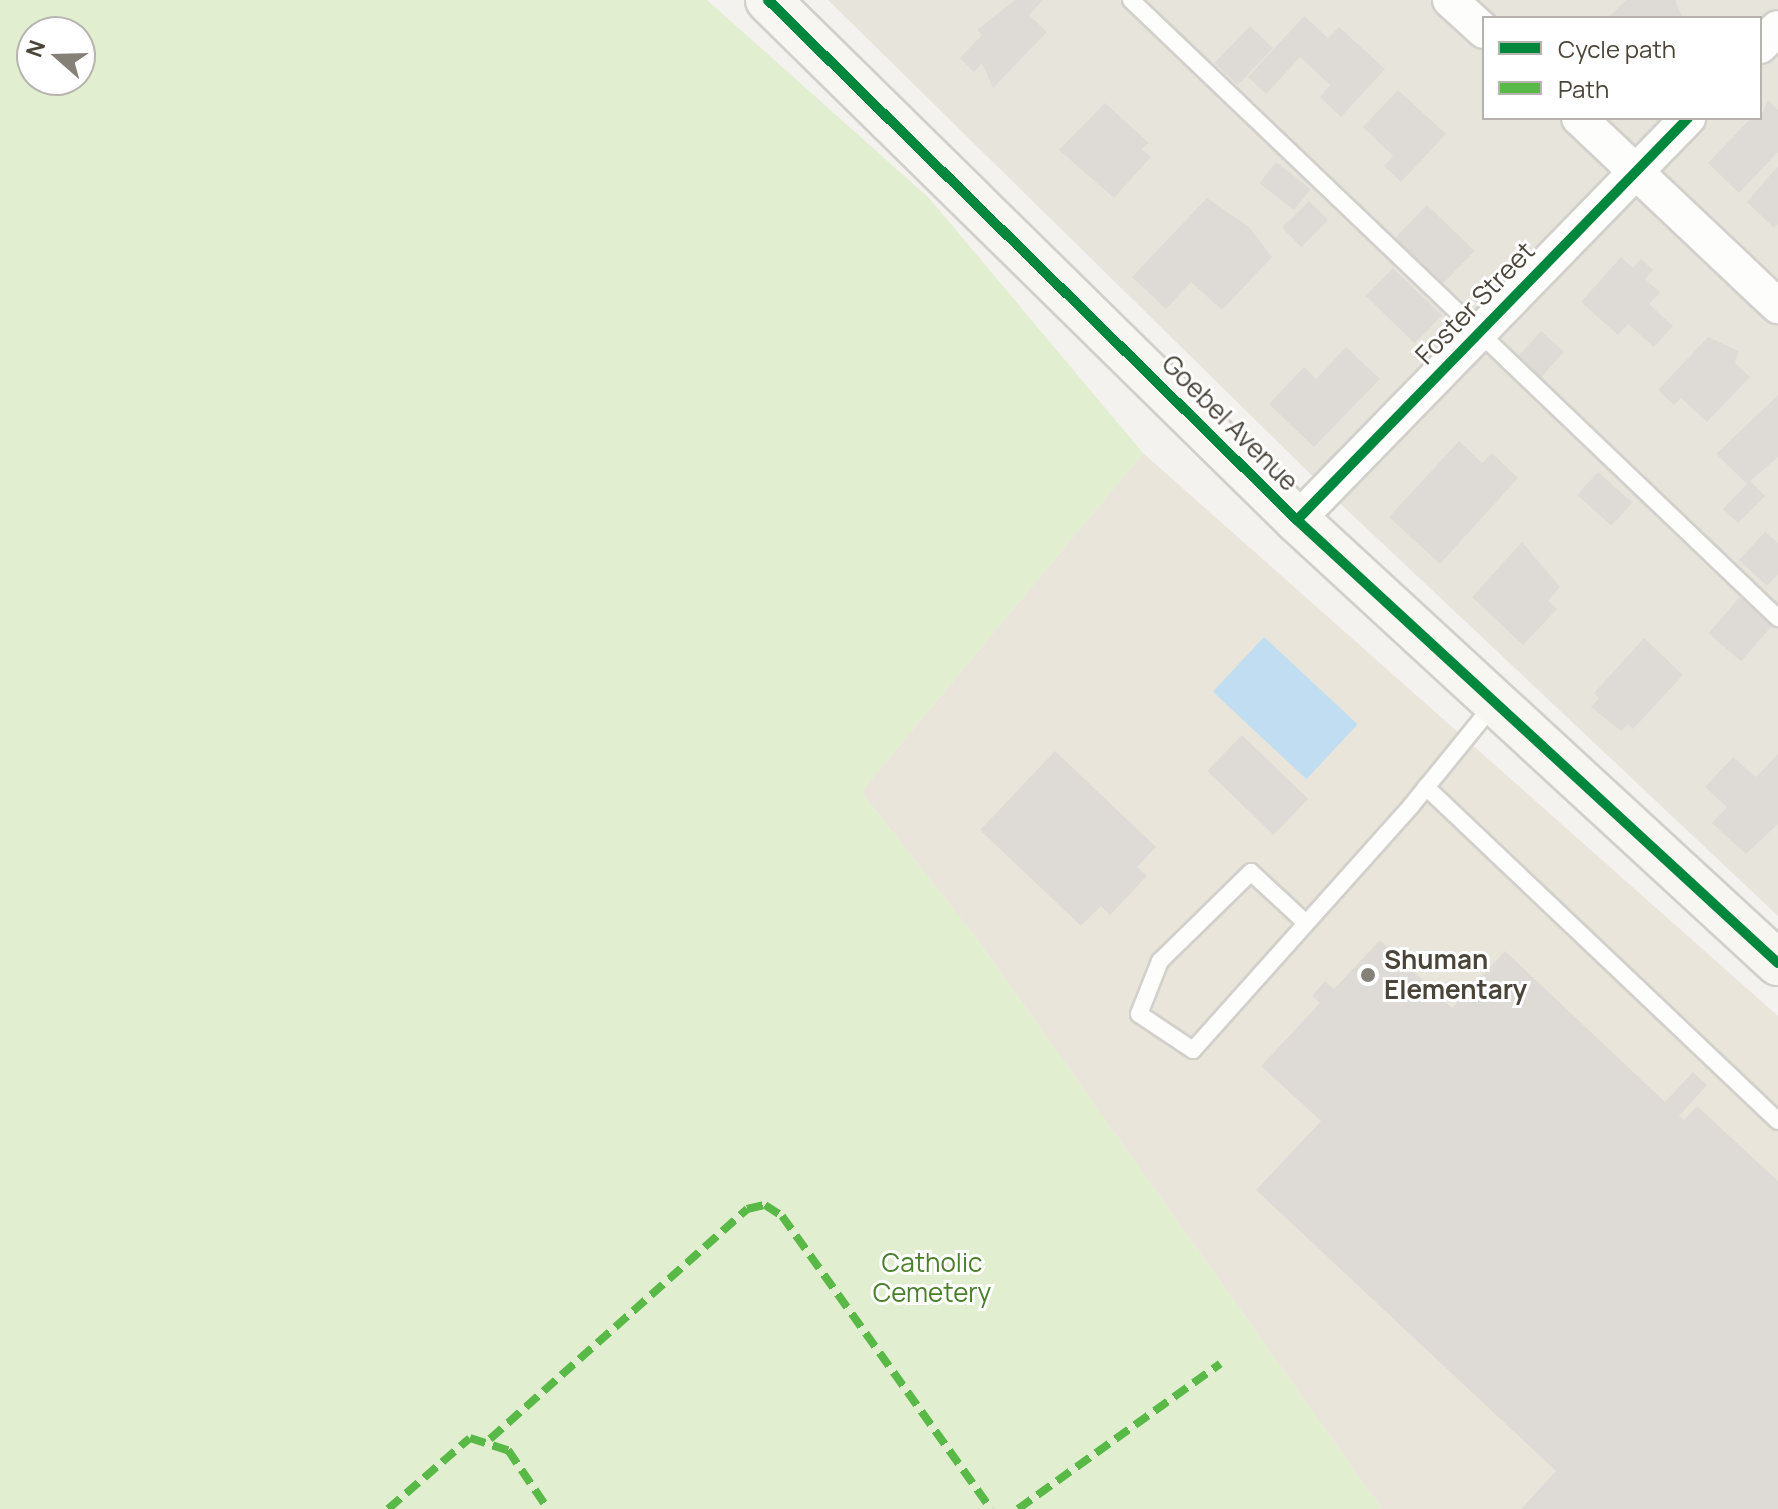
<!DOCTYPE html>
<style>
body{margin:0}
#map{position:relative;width:1778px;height:1509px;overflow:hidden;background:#f4f2ee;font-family:Manrope,sans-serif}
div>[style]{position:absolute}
.residential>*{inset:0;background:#e7e4dc}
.education>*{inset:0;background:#eae5da}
.green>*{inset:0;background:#e1eecf}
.water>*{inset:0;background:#c0ddf1;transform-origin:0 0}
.building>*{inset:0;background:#dedbd6;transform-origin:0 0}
.roads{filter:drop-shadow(2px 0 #d2d0cb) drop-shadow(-2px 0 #d2d0cb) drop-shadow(0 2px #d2d0cb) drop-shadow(0 -2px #d2d0cb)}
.lane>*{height:16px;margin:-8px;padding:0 8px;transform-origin:8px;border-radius:8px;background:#fdfdfc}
.street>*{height:34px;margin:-17px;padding:0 17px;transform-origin:17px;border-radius:17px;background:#fdfdfc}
.secondary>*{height:44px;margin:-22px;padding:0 22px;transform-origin:22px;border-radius:22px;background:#f7f6f1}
.quiet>*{height:8px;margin-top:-4px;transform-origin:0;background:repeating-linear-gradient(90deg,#58b947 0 16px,transparent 0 24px)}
.cycleway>*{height:10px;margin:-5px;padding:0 5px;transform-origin:5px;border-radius:5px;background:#00873e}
.dots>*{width:22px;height:22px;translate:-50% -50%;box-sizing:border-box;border:4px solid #fff;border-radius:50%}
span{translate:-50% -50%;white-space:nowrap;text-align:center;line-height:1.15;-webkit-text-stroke:6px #fff;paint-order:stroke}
.street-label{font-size:26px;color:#4b4439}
.poi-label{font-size:26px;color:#4b4439;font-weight:700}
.left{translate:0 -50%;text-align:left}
.park-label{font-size:26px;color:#4a7f2a}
.legend{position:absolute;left:1482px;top:16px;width:280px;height:104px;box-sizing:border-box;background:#fff;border:2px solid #b7b4b0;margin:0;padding:10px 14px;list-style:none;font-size:24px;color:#4b4439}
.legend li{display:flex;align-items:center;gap:16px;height:40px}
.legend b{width:40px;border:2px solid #b7b4b0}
.north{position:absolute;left:16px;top:16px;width:80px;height:80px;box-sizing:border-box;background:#fff;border:2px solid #b7b4b0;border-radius:50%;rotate:290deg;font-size:22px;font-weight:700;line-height:32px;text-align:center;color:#4b4439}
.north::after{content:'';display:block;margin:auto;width:28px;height:36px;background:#868178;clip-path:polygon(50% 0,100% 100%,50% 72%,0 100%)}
</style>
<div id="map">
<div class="residential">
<div style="clip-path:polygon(evenodd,828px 0,1778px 0,1778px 916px,1347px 510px,828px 0,1484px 18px,1760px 18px,1760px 118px,1484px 118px,1484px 18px)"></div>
</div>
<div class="education">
<div style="clip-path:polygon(1143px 453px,1778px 1016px,1778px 1509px,1382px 1509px,974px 935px,861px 792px)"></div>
</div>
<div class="green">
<div style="clip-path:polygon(evenodd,0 0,707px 0,929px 198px,1143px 453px,861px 792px,974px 935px,1382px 1509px,0 1509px,0 0,32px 32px,80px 32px,80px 80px,32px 80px,32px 32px)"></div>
</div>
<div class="water">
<div style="left:1264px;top:637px;width:128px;height:75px;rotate:43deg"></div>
</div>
<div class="building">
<div style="clip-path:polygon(1015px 0,1043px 0,1029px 15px,1047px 32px,993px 88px,982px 63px,974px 72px,960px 58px,982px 35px,977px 30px)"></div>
<div style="clip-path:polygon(1626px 0,1675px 0,1683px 18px,1608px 18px)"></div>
<div style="clip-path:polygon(1304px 16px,1328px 38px,1339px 27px,1385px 69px,1341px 117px,1320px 97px,1330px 85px,1300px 57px,1266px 94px,1248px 77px)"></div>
<div style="left:1250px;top:26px;width:32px;height:51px;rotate:44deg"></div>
<div style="clip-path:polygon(1398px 90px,1446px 134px,1401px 182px,1384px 166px,1393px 156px,1363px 127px)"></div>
<div style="clip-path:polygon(1768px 100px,1778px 110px,1778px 152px,1739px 193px,1708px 163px,1751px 118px,1760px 118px)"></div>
<div style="clip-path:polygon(1105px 103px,1149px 143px,1142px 149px,1151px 157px,1114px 198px,1059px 150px)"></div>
<div style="left:1276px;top:162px;width:44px;height:27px;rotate:38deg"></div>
<div style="clip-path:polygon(1778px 166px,1778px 224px,1774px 228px,1747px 202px)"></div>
<div style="clip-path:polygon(1207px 198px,1249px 227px,1272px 257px,1222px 310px,1191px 282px,1166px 309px,1132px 277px)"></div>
<div style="left:1309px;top:201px;width:27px;height:38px;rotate:45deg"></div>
<div style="left:1427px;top:205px;width:66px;height:47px;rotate:44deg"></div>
<div style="clip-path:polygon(1621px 257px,1633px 268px,1641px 259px,1653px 270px,1645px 279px,1660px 292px,1649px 304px,1673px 326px,1654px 347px,1628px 324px,1618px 335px,1581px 302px)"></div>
<div style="left:1393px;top:268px;width:68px;height:39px;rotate:44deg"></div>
<div style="left:1541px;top:331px;width:31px;height:35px;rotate:42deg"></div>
<div style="clip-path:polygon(1708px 337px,1739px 351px,1735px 363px,1750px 377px,1707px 422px,1681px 398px,1674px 405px,1658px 390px)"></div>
<div style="clip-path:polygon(1346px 347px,1380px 379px,1314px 447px,1269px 404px,1304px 367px,1316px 379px)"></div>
<div style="clip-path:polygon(1778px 395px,1778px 457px,1750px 481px,1765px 496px,1738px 523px,1723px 509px,1747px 484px,1716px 454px)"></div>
<div style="clip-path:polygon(1459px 441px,1482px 463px,1492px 453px,1518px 478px,1440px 564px,1389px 517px)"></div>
<div style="left:1598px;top:472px;width:46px;height:31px;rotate:42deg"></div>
<div style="clip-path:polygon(1765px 532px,1778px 543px,1778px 574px,1767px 586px,1739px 560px)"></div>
<div style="clip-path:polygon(1522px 542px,1560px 587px,1548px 601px,1557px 609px,1523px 645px,1472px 597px)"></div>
<div style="left:1740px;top:597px;width:43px;height:48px;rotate:41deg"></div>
<div style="clip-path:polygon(1644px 638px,1683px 675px,1633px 729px,1628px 724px,1621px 731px,1591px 707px,1599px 698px,1594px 693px)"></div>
<div style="left:1242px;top:735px;width:92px;height:50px;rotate:44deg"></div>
<div style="clip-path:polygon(1055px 751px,1156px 847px,1137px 867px,1147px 876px,1110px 915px,1101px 906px,1081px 926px,980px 830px)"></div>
<div style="clip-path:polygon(1778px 754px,1778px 824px,1746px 854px,1712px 823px,1727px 807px,1705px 787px,1733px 757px,1756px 777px)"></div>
<div style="clip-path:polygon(1380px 940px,1452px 1008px,1505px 951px,1665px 1102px,1693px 1072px,1707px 1085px,1679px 1116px,1684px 1120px,1697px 1106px,1778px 1181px,1778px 1509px,1521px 1509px,1556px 1471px,1256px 1190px,1321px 1121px,1261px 1066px,1320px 1003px,1312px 996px,1325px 981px,1334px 989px)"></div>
</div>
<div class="roads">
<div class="lane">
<div style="left:1131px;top:0;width:895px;rotate:43.69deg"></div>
<div style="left:1426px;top:787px;width:485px;rotate:43.5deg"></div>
<div style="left:1306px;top:923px;width:75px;rotate:-137.2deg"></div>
<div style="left:1251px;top:872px;width:127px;rotate:135.6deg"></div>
<div style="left:1160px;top:961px;width:57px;rotate:111.6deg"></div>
<div style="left:1139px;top:1014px;width:65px;rotate:33.7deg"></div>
<div style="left:1193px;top:1050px;width:327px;rotate:-48.2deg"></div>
<div style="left:1411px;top:806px;width:132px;rotate:-50.9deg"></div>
</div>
<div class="street">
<div style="left:1450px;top:0;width:46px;rotate:42.4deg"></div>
<div style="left:1760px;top:46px;width:25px;rotate:-45deg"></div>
<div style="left:1579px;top:118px;width:274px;rotate:43.4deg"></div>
<div style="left:1297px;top:520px;width:561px;rotate:-45.79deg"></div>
</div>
<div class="secondary">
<div style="left:768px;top:0;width:742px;rotate:44.51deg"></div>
<div style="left:1297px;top:520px;width:654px;rotate:42.65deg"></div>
</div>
</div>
<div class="quiet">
<div style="left:490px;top:1439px;width:345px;rotate:-41.8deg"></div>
<div style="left:747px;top:1209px;width:18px;rotate:-13deg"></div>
<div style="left:765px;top:1205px;width:20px;rotate:33deg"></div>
<div style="left:782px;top:1216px;width:360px;rotate:54.5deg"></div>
<div style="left:388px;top:1509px;width:108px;rotate:-40.9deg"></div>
<div style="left:470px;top:1438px;width:40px;rotate:18deg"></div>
<div style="left:508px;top:1450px;width:71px;rotate:55.9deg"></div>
<div style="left:1018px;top:1509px;width:249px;rotate:-35.7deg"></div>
</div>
<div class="cycleway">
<div style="left:768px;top:0;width:742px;rotate:44.51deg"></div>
<div style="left:1297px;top:520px;width:654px;rotate:42.65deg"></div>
<div style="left:1297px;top:520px;width:561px;rotate:-45.79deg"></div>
</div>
<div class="dots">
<div style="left:1368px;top:975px;background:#868178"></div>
</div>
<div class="street-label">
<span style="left:1475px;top:303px;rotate:-46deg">Foster Street</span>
<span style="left:1230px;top:423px;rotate:45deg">Goebel Avenue</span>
</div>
<div class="poi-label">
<span class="left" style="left:1384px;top:975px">Shuman<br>Elementary</span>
</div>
<div class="park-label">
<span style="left:932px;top:1278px">Catholic<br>Cemetery</span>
</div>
<ul class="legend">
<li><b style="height:10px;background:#00873e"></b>Cycle path</li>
<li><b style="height:10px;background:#58b947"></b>Path</li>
</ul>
<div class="north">N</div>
</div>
